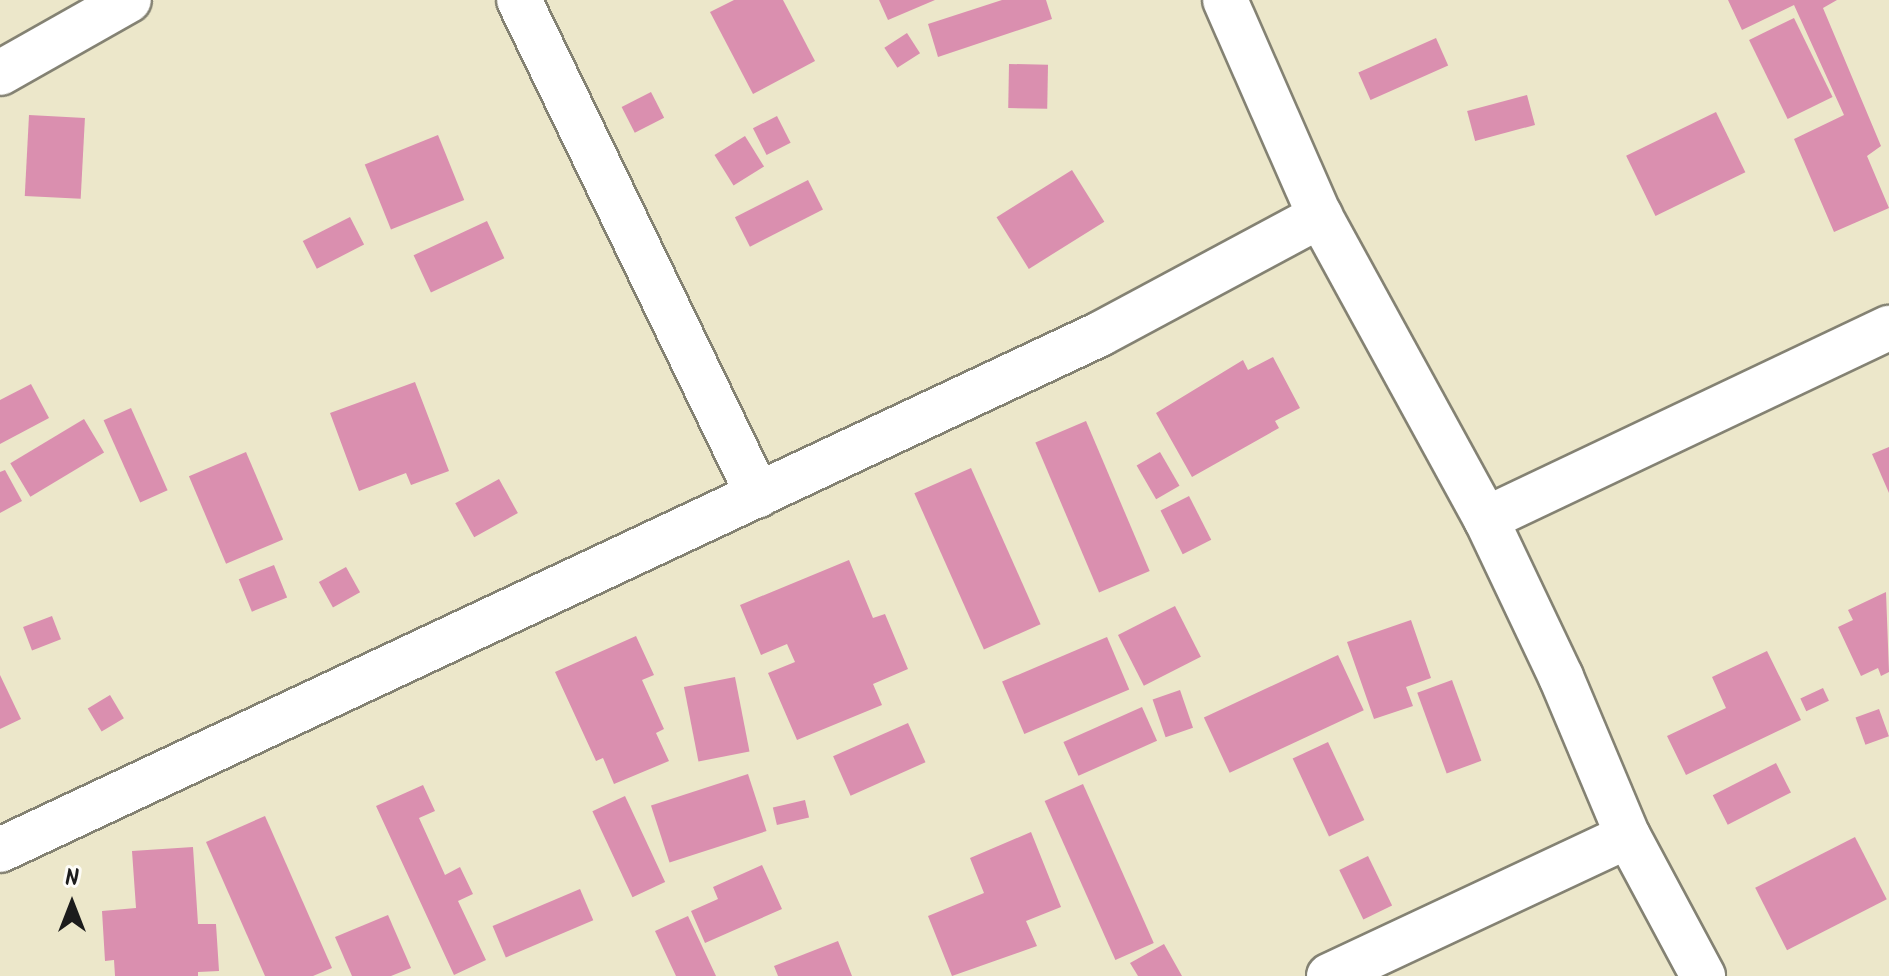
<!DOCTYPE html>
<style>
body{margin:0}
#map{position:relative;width:1889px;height:976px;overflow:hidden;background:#ece7ca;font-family:Kalam,sans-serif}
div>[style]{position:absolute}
.building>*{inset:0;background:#da8faf;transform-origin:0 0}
.roads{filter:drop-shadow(2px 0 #848273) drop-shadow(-2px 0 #848273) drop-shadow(0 2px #848273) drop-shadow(0 -2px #848273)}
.minor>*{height:44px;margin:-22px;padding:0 22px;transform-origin:22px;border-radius:22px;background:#fff}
span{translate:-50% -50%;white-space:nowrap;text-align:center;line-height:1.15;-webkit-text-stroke:8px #fdfcf7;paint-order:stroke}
.north{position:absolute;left:32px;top:864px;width:80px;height:80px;-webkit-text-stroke:6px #fdfcf7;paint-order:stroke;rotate:0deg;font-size:22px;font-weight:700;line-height:32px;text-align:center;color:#1c1c1c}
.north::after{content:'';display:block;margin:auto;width:28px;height:36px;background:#1c1c1c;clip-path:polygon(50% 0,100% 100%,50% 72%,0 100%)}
</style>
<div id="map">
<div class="building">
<div style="clip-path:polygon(734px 0,783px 0,815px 61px,753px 94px,710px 12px)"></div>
<div style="clip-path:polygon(879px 0,935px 0,888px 20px)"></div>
<div style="clip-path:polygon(1002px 0,1046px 0,1052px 19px,938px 57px,928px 24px)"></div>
<div style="clip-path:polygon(1728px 0,1837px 0,1823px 8px,1881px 146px,1867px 156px,1889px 208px,1834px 232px,1794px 139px,1844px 115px,1794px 5px,1742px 30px)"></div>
<div style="left:1794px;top:18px;width:88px;height:50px;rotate:64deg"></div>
<div style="left:907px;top:33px;width:24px;height:27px;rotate:57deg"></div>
<div style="left:1436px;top:38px;width:30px;height:85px;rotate:66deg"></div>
<div style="left:1009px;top:64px;width:39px;height:44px;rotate:1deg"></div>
<div style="left:651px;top:92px;width:29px;height:33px;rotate:63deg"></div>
<div style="left:1527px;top:95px;width:31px;height:62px;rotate:75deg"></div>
<div style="left:1716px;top:112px;width:67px;height:100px;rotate:64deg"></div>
<div style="left:29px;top:115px;width:56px;height:81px;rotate:3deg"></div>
<div style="left:777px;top:116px;width:30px;height:27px;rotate:63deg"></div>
<div style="left:438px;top:135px;width:70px;height:79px;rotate:68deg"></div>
<div style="left:745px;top:136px;width:36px;height:36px;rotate:58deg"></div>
<div style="left:1072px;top:170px;width:61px;height:89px;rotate:58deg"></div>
<div style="left:808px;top:180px;width:33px;height:82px;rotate:63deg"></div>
<div style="left:350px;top:217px;width:31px;height:53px;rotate:63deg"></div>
<div style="left:487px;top:221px;width:41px;height:81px;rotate:65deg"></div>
<div style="clip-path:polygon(1273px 357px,1300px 408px,1275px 421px,1279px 428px,1192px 477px,1156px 413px,1243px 360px,1248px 370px)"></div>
<div style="clip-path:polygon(415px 382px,449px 471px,411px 485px,406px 473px,359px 491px,330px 413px)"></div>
<div style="clip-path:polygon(31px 384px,49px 418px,0 444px,0 400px)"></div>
<div style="left:131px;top:408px;width:90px;height:30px;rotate:66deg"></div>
<div style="left:84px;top:419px;width:39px;height:86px;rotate:59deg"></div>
<div style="left:1086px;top:421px;width:163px;height:55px;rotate:67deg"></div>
<div style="clip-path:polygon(1889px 447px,1889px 493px,1872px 454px)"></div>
<div style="left:246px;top:452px;width:95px;height:62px;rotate:67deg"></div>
<div style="left:1160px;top:452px;width:39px;height:27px;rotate:60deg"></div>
<div style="left:971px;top:468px;width:171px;height:62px;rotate:66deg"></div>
<div style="clip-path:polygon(5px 470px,22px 501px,0 513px,0 472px)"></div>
<div style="left:499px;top:479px;width:39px;height:50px;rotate:61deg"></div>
<div style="left:1189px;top:496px;width:49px;height:32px;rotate:63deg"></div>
<div style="clip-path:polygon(849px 560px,873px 618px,885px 614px,908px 669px,873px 684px,882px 705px,797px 740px,768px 673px,795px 662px,787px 644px,761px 655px,740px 605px)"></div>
<div style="left:274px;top:565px;width:35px;height:38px;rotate:68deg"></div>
<div style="left:346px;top:567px;width:29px;height:31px;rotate:61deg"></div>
<div style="clip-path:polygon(1886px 592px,1889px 672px,1881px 676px,1878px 668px,1861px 676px,1838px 627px,1853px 620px,1848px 610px)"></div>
<div style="left:1175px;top:606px;width:57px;height:64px;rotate:63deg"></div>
<div style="left:52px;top:616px;width:25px;height:31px;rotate:69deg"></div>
<div style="clip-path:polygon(1411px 620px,1431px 678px,1406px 687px,1413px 706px,1374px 719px,1347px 642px)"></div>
<div style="clip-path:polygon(636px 636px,654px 675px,642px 680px,664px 729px,656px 733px,669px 761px,614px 784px,603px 758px,596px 761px,555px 672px)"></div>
<div style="left:1107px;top:637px;width:57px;height:114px;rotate:67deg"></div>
<div style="clip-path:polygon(1767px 651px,1801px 720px,1686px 775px,1667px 736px,1726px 708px,1712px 677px)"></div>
<div style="left:1338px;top:655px;width:61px;height:148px;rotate:65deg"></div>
<div style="clip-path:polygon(0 675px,21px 719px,0 729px)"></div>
<div style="left:735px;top:677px;width:76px;height:52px;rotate:79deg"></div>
<div style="left:1452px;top:680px;width:86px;height:37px;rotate:70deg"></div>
<div style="left:1823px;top:688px;width:14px;height:25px;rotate:65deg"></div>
<div style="left:1180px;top:690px;width:40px;height:29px;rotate:71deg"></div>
<div style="left:110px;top:695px;width:27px;height:26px;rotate:59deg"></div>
<div style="left:1142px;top:707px;width:37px;height:86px;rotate:66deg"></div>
<div style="left:1879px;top:709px;width:29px;height:25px;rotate:70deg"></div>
<div style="left:908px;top:723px;width:43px;height:82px;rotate:66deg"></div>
<div style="left:1328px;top:742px;width:86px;height:39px;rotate:65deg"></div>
<div style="left:1776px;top:763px;width:33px;height:71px;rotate:63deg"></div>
<div style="left:748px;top:774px;width:60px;height:102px;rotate:72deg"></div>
<div style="left:1083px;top:784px;width:174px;height:42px;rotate:66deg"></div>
<div style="clip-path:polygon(423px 785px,435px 811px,419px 818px,445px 875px,460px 867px,473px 894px,458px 901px,486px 960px,454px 975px,376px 806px)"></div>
<div style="left:625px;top:796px;width:95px;height:36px;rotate:65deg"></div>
<div style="left:805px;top:800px;width:18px;height:33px;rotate:77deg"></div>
<div style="clip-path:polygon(265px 816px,332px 968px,313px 976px,265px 976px,206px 842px)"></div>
<div style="clip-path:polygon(1031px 832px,1061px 907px,1026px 921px,1037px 946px,952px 976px,928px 916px,984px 893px,970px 858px)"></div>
<div style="left:1855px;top:837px;width:70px;height:112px;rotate:63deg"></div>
<div style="clip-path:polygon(193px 847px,198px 924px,216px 924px,219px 971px,198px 972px,198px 976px,115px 976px,114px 960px,105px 961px,102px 911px,136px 908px,132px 851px)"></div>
<div style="left:1368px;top:856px;width:55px;height:32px;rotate:64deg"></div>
<div style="clip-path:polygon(762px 865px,782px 909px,705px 943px,691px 911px,718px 899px,713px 887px)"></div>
<div style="left:580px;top:889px;width:34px;height:95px;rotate:67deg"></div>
<div style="clip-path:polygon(388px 915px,411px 968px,391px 976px,352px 976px,335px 937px)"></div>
<div style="clip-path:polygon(688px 916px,716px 976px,676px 976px,655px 931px)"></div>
<div style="clip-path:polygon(838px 941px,852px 976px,778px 976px,774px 966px)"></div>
<div style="clip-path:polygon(1164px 944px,1182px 976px,1138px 976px,1130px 963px)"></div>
</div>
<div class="roads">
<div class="minor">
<div style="left:519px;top:0;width:550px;rotate:64.23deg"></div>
<div style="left:1225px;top:0;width:236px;rotate:66.3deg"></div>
<div style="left:1320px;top:216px;width:345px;rotate:61.3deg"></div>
<div style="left:1486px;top:519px;width:175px;rotate:64.6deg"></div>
<div style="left:1561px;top:677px;width:173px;rotate:67.2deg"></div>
<div style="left:1628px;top:836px;width:159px;rotate:61.8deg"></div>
<div style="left:0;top:73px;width:148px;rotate:-29.5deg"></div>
<div style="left:1486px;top:519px;width:446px;rotate:-25.4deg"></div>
<div style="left:0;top:850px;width:1215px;rotate:-25.13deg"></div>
<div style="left:1100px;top:334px;width:250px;rotate:-28.2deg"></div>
<div style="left:1329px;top:976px;width:330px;rotate:-25.1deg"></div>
</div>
</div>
<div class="north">N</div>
</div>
